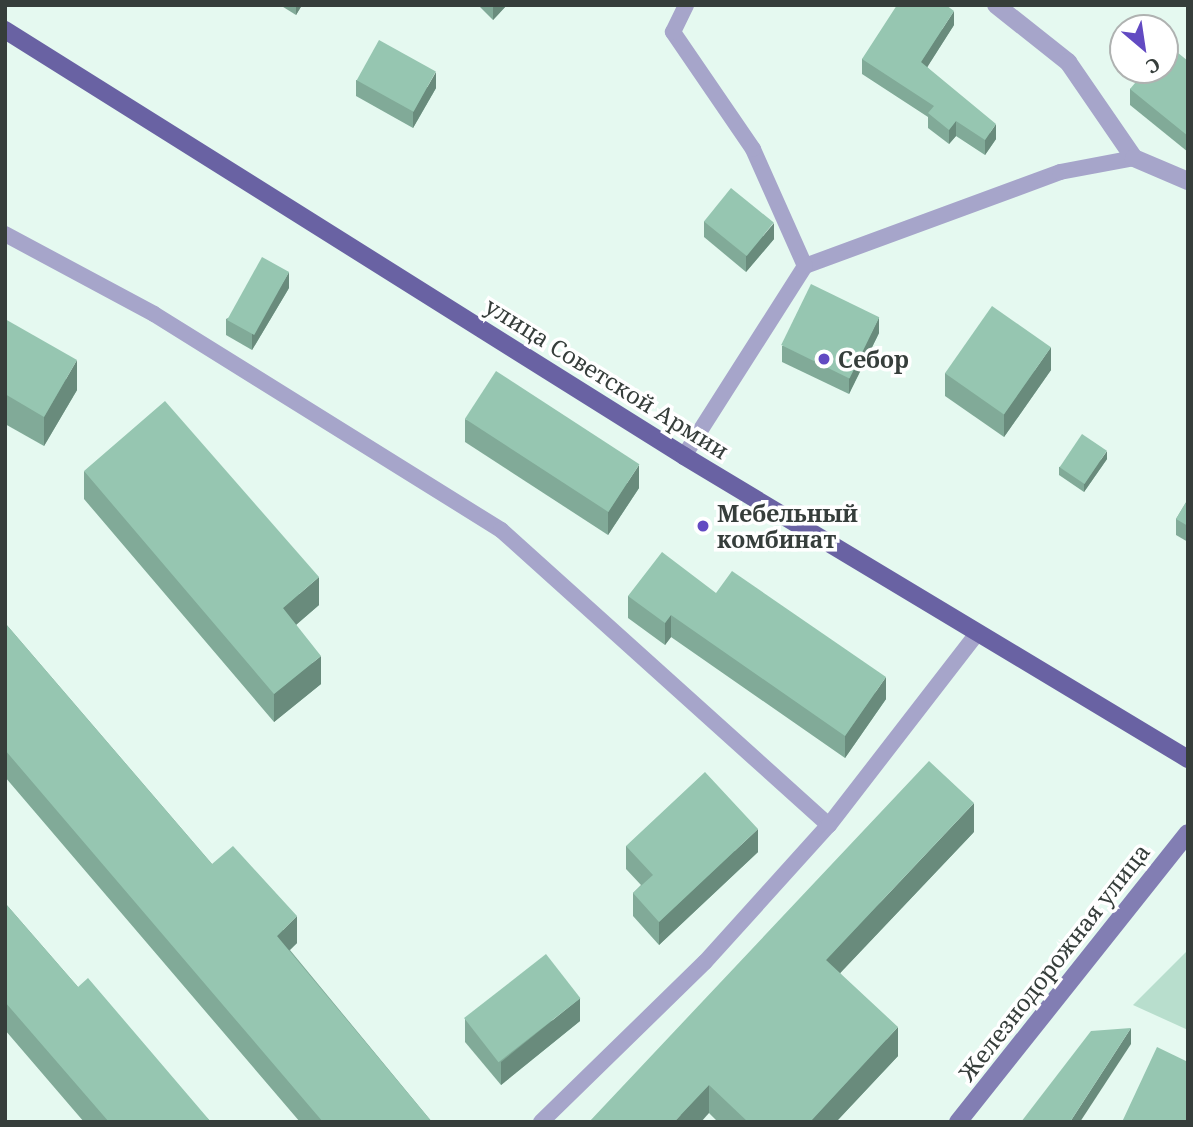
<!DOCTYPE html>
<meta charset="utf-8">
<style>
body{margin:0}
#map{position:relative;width:1193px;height:1127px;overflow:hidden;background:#e5f9f0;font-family:"Noto Serif",serif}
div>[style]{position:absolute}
.green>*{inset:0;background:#b8decd}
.lane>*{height:16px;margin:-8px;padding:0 8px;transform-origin:8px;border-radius:8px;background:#a6a5ca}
.street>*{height:18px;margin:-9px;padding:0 9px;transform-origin:9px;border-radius:9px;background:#a6a5ca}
.secondary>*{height:18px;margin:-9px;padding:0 9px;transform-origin:9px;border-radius:9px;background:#827eb3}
.primary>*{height:18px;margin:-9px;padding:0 9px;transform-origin:9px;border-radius:9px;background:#6962a3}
.wall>*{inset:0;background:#81aa98}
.shaded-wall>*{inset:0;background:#698b7c}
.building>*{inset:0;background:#96c6b1;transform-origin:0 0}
.dots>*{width:19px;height:19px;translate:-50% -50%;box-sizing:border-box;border:4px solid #fff;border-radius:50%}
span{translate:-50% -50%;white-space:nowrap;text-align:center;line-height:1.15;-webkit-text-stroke:7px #fff;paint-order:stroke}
.poi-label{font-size:23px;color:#363e3b;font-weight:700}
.left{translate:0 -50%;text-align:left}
.street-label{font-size:23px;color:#363e3b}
.frame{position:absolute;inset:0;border:7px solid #363e3b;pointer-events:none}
.north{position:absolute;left:1109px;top:14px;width:70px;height:70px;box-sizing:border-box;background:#fff;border:2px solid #afb2b1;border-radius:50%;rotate:151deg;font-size:19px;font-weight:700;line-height:28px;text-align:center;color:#363e3b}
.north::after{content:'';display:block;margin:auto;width:24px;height:32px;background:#624ac2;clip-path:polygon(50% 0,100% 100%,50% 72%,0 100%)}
</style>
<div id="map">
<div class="green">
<div style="clip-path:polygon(1188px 950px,1188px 1030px,1133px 1005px)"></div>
</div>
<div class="lane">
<div style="left:5px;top:234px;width:169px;rotate:28.2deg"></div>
<div style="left:154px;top:314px;width:409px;rotate:31.9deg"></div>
<div style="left:501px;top:530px;width:441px;rotate:42deg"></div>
<div style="left:805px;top:266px;width:272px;rotate:-20.2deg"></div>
<div style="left:1060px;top:172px;width:75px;rotate:-10.7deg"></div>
<div style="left:684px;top:456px;width:225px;rotate:-57.5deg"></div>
<div style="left:805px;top:266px;width:128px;rotate:-114deg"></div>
<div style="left:753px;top:149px;width:142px;rotate:-124.4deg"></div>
<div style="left:673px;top:32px;width:30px;rotate:-64deg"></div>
<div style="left:541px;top:1122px;width:229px;rotate:-44.3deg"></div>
<div style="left:705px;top:962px;width:185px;rotate:-47.9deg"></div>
<div style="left:829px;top:825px;width:240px;rotate:-52.3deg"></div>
</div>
<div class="street">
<div style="left:996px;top:5px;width:92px;rotate:38.4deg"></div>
<div style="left:1068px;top:62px;width:116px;rotate:55.5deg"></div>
<div style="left:1134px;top:158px;width:59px;rotate:23.1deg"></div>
</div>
<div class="secondary">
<div style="left:958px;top:1122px;width:369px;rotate:-51.5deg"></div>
</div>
<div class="primary">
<div style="left:5px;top:30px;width:802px;rotate:32.1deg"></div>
<div style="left:684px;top:456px;width:588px;rotate:31.01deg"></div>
</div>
<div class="wall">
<div style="clip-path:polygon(280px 5px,302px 5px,296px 15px)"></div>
<div style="clip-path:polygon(478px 5px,507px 5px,493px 20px)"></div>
<div style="clip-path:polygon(954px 25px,927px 67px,996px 139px,985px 155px,956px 136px,949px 144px,928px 128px,928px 117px,862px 74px,862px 59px)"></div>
<div style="clip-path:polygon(1188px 61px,1188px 152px,1130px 105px,1130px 89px)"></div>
<div style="clip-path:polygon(356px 80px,436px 88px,413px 128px,356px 96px)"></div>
<div style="clip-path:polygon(704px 221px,774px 239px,746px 272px,704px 237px)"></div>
<div style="clip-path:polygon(289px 288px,252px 350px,226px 335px,226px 319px)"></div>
<div style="clip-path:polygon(5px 319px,77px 390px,44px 446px,5px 424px)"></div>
<div style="clip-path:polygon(879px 333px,849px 394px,782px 362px,782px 346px)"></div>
<div style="clip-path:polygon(1051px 370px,1004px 437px,945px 396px,945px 373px)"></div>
<div style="clip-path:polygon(465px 419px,639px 488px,608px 535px,465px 442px)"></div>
<div style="clip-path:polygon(1107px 459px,1084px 492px,1059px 475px,1059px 467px)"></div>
<div style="clip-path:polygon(84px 471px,319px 605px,296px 625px,321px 684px,274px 722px,84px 499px)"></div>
<div style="clip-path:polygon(1188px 499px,1188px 542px,1176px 535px,1176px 519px)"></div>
<div style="clip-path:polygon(716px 593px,886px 699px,845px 758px,671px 637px,665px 645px,628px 618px,628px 596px)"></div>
<div style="clip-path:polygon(5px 623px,212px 864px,297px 943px,290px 950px,432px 1122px,300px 1122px,5px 777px)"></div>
<div style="clip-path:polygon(974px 832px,840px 973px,898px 1056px,836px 1122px,718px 1122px,709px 1113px,589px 1122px)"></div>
<div style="clip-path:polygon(626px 846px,758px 852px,659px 945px,633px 916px,633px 893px,641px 885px,626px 869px)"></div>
<div style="clip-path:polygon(5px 903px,78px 987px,211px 1122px,84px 1122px,5px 1030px)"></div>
<div style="clip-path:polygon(465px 1019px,580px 1021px,501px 1085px,465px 1042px)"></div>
</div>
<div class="shaded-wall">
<div style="clip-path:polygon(296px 5px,302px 5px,296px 15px)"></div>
<div style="clip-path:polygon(493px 5px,507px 5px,493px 20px)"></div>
<div style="clip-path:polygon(954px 11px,954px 25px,921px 77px,921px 62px)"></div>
<div style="clip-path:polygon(436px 72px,436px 88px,413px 128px,413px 112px)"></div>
<div style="clip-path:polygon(956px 121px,956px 136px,949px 144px,949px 130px)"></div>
<div style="clip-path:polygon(996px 124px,996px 139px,985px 155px,985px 140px)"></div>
<div style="clip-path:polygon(774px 223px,774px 239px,746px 272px,746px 256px)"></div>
<div style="clip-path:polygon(289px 272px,289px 288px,252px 350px,252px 334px)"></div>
<div style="clip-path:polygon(879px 317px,879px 333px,849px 394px,849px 378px)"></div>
<div style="clip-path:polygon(1051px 347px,1051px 370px,1004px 437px,1004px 414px)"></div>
<div style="clip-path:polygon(77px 360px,77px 390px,44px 446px,44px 417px)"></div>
<div style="clip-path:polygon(1107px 451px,1107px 459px,1084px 492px,1084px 484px)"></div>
<div style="clip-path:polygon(639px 465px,639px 488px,608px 535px,608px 512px)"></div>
<div style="clip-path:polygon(319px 577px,319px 605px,283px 636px,283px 608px)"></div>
<div style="clip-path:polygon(671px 615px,671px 637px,665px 645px,665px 623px)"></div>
<div style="clip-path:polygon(321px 656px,321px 684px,274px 722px,274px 694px)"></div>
<div style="clip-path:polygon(886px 677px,886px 699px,845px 758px,845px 736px)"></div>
<div style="clip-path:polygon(974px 803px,974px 832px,826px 988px,826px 960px)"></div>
<div style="clip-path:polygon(758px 829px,758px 852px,659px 945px,659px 922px)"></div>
<div style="clip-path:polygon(297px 916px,297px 943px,277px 962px,277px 936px)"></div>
<div style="clip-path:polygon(580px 998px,580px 1021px,501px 1085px,501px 1062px)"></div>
<div style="clip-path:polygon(898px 1027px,898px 1056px,836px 1122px,810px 1122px)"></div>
<div style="clip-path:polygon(1131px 1028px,1131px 1044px,1080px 1122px,1070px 1122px)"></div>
<div style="clip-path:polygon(709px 1085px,709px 1113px,701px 1122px,674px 1122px)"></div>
</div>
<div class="building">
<div style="clip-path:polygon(897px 5px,946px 5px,954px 11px,921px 62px,996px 124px,985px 140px,956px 121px,949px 130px,928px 113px,934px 106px,862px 59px)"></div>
<div style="left:379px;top:40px;width:65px;height:46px;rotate:29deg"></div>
<div style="clip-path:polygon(1167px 44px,1188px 61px,1188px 136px,1130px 89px,1146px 70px,1165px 70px,1165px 47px)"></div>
<div style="left:731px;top:188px;width:55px;height:43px;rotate:39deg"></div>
<div style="left:262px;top:257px;width:31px;height:72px;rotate:29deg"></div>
<div style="left:811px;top:284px;width:76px;height:68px;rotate:26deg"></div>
<div style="left:992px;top:306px;width:72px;height:82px;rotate:35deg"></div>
<div style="clip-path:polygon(5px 319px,77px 360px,44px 417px,5px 394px)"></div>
<div style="left:496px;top:371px;width:171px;height:57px;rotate:33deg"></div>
<div style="clip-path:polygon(165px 401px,319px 577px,283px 608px,321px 656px,274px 694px,84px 471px)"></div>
<div style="left:1082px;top:434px;width:30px;height:40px;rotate:34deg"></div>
<div style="clip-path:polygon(1188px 499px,1188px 526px,1176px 519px)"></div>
<div style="clip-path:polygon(662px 552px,716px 593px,732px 571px,886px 677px,845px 736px,671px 615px,665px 623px,628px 596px)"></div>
<div style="clip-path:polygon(5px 623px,212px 864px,233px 846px,297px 916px,277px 936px,432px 1122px,323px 1122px,5px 750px)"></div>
<div style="clip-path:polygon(929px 761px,974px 803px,826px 960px,898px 1027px,810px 1122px,748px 1122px,709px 1085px,674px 1122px,589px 1122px)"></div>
<div style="clip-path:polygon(705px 772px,758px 829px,659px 922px,633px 893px,653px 875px,626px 846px)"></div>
<div style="clip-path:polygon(5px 903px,78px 987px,88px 978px,211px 1122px,109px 1122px,5px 1002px)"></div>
<div style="left:546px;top:954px;width:56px;height:104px;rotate:52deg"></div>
<div style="clip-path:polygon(1131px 1028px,1070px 1122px,1021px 1122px,1091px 1031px)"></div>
<div style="clip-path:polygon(1157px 1047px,1188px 1062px,1188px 1122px,1122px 1122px)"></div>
</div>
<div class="dots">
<div style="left:824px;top:359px;background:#624ac2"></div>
<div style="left:703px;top:526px;background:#624ac2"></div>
</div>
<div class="poi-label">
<span class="left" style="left:838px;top:359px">Себор</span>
<span class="left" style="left:717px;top:526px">Мебельный<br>комбинат</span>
</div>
<div class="street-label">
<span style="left:607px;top:378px;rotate:32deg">улица Советской Армии</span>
<span style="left:1054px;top:962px;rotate:-52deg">Железнодорожная улица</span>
</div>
<div class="frame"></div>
<div class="north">С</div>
</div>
